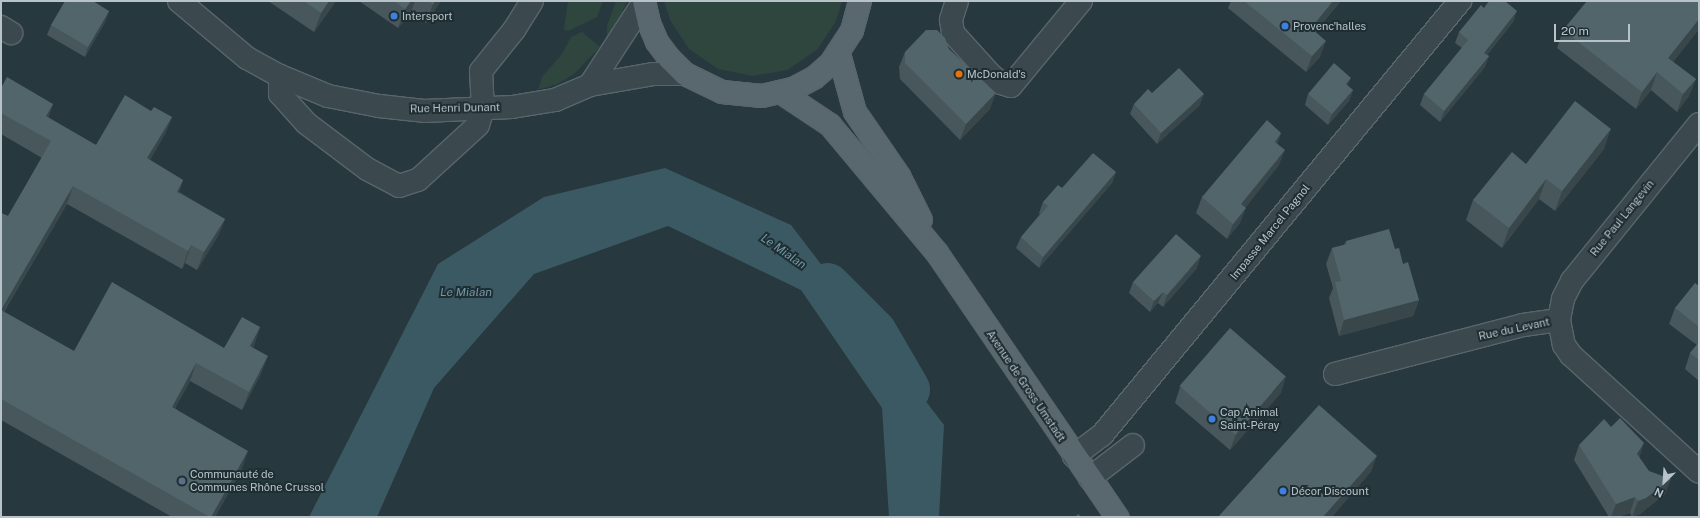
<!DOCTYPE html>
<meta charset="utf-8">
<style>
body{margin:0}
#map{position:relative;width:1700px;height:518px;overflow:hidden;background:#27383e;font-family:"Public Sans",sans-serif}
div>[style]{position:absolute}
.green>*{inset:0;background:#2f463f}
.water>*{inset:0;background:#3b5963}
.river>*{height:45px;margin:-22.5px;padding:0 22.5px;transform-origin:22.5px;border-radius:22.5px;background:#3b5963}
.roads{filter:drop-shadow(1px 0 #58666c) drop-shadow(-1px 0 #58666c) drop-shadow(0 1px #58666c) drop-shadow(0 -1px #58666c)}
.minor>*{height:22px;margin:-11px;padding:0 11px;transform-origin:11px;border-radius:11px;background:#3b494e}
.major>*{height:22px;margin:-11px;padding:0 11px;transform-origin:11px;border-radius:11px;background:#59686e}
.wall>*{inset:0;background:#47575c}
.shaded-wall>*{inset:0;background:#39474b}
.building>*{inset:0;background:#52656b;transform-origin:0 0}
.dots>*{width:11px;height:11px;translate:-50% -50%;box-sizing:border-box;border:2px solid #1f2e33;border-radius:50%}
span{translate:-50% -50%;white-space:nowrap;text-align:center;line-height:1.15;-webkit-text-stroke:4px #1f2e33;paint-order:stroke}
.poi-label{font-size:11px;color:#b7c3c9}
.left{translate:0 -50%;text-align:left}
.street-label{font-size:11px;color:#b7c3c9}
.water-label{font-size:12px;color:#7298a5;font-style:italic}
.frame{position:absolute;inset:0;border:2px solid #b7c3c9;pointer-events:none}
.north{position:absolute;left:1644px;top:462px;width:40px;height:40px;-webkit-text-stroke:3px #1f2e33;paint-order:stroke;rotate:205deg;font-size:11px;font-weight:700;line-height:16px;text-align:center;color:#b7c3c9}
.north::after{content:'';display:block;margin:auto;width:14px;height:18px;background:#b7c3c9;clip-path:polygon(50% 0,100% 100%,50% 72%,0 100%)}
.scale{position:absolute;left:1554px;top:24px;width:76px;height:18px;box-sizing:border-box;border:2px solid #b7c3c9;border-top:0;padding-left:5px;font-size:12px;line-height:14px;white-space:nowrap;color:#b7c3c9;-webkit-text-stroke:3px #1f2e33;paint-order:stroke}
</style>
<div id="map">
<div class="green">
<div style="clip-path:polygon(568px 1px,603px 1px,597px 17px,568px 31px,564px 30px)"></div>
<div style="clip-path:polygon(616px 1px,627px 1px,621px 15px,607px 37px,607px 26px)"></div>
<div style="clip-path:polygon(664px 1px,842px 1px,836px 21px,817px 50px,787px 70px,753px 76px,718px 69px,689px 49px,670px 20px)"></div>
<div style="clip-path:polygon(582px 32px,600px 47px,574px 74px,557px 84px,538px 90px,542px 77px,562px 54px,571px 37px)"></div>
</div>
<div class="water">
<div style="clip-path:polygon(665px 168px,791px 225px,944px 425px,939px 517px,889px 517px,882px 408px,801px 290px,668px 226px,534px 274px,434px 388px,377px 517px,309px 517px,438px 264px,544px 197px)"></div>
</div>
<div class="river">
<div style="left:827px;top:285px;width:66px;rotate:45deg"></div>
<div style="left:874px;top:332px;width:66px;rotate:59.9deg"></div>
</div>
<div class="roads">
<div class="minor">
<div style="left:179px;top:1px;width:89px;rotate:40deg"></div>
<div style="left:247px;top:58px;width:38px;rotate:29deg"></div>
<div style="left:280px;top:76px;width:52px;rotate:22.6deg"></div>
<div style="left:328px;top:96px;width:52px;rotate:11.1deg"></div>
<div style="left:379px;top:106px;width:45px;rotate:6.3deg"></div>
<div style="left:424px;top:111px;width:88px;rotate:-2.6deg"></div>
<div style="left:512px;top:107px;width:44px;rotate:-9.2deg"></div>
<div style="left:555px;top:100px;width:38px;rotate:-23deg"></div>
<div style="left:590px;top:85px;width:65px;rotate:-9.8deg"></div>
<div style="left:654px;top:74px;width:31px"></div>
<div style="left:957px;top:1px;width:20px;rotate:108deg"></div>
<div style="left:951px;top:20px;width:13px;rotate:81deg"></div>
<div style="left:953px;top:33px;width:57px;rotate:47.9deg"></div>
<div style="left:991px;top:75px;width:13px;rotate:39deg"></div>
<div style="left:1001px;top:83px;width:10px;rotate:17deg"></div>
<div style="left:1011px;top:86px;width:110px;rotate:-50.5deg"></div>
<div style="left:1px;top:27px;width:12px;rotate:31deg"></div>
<div style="left:280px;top:76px;width:18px;rotate:90deg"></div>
<div style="left:280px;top:94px;width:39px;rotate:48deg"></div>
<div style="left:306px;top:123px;width:76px;rotate:37deg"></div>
<div style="left:367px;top:169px;width:36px;rotate:28deg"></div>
<div style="left:399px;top:186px;width:20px;rotate:-18deg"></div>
<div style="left:418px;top:180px;width:81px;rotate:-42.5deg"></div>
<div style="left:478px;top:125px;width:17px;rotate:-73deg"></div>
<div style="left:483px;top:109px;width:38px;rotate:-93deg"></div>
<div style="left:481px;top:71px;width:53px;rotate:-51.2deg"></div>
<div style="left:514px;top:30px;width:34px;rotate:-58deg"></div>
<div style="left:590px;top:85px;width:99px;rotate:-57deg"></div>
<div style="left:1699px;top:124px;width:202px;rotate:129deg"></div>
<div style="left:1572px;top:281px;width:20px;rotate:117deg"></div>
<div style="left:1563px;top:299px;width:21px;rotate:101deg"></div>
<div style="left:1559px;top:320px;width:25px;rotate:79deg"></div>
<div style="left:1564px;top:345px;width:12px;rotate:55deg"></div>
<div style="left:1571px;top:355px;width:173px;rotate:42.4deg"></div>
<div style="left:1335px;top:374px;width:194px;rotate:-14.6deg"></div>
<div style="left:1523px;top:325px;width:36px;rotate:-8deg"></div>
<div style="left:1074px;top:456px;width:35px;rotate:-37deg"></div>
<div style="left:1102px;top:435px;width:563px;rotate:-50.48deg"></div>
<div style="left:1090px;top:478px;width:54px;rotate:-37.5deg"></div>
</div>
<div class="major">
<div style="left:644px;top:1px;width:23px;rotate:77deg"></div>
<div style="left:649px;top:23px;width:21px;rotate:67deg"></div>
<div style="left:657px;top:42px;width:21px;rotate:53deg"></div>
<div style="left:670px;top:59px;width:21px;rotate:45deg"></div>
<div style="left:685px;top:74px;width:41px;rotate:25.9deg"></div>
<div style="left:722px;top:92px;width:40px;rotate:5.7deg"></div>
<div style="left:762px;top:96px;width:32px;rotate:-13deg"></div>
<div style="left:793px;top:89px;width:24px;rotate:-28deg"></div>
<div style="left:814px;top:78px;width:23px;rotate:-41deg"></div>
<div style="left:831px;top:63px;width:38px;rotate:-57deg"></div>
<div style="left:852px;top:31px;width:31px;rotate:-75deg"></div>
<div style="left:839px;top:54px;width:60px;rotate:74.6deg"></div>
<div style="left:855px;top:112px;width:78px;rotate:55.5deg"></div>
<div style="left:899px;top:176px;width:49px;rotate:63.4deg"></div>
<div style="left:782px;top:93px;width:58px;rotate:33.7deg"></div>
<div style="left:830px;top:125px;width:167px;rotate:50.1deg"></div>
<div style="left:937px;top:253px;width:320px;rotate:55.7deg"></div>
</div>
</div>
<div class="wall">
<div style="clip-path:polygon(268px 1px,336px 1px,314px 32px)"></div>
<div style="clip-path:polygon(359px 1px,441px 1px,426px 23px,411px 12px,398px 28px)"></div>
<div style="clip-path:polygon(1231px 1px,1341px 1px,1315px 32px,1320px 57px,1306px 72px,1228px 8px)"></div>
<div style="clip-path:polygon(1699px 1px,1699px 29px,1673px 62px,1696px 79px,1689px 96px,1677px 112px,1651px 90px,1636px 109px,1557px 48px,1563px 30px)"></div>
<div style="clip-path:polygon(1484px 8px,1517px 11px,1513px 22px,1487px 55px,1489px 56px,1485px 67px,1440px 122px,1420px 105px,1424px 94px,1462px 48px,1455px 43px,1459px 32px)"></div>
<div style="clip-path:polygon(109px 11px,105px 22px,85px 57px,47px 35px,51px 25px)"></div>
<div style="clip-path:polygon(905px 52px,990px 109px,960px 140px,900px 79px,899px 67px)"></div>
<div style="clip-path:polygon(1348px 86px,1353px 90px,1349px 101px,1328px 125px,1305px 105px,1308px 94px)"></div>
<div style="clip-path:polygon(1px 88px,53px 104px,48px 118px,96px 145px,151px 111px,172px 117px,165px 134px,150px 160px,183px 180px,179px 192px,225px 219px,218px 236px,197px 270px,185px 263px,182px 269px,67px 204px,4px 312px,74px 351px,224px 348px,260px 327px,253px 348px,261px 374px,242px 410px,190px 381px,175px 408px,242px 469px,215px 517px,172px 517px,1px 420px,1px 213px,8px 216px,42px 158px,1px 134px)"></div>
<div style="clip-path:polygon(1134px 104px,1200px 105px,1157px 144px,1130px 114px)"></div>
<div style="clip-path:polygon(1281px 133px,1277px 144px,1279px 165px,1245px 207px,1240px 223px,1227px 239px,1196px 213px,1202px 197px)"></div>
<div style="clip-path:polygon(1604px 149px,1555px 211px,1539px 199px,1502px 248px,1466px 220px,1473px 200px,1526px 164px)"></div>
<div style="clip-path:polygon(1116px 172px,1112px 183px,1039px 268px,1016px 248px,1021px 237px,1040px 214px,1039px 213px,1043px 202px,1062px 188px)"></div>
<div style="clip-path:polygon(1346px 241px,1395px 249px,1403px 264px,1419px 300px,1413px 316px,1339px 336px,1329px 298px,1333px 288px,1326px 264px,1332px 248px,1344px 245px)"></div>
<div style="clip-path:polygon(1197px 268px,1163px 307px,1158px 303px,1150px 312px,1129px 293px,1133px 282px)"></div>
<div style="clip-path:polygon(1699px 286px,1699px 381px,1685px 369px,1690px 353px,1697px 345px,1669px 324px,1675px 308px)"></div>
<div style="clip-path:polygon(1180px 387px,1281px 393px,1230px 450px,1175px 403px)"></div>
<div style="clip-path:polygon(1611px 427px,1639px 457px,1665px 494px,1640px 514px,1632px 517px,1630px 513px,1617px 517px,1609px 517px,1574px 460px,1579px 445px)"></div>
</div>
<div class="shaded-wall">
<div style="clip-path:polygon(329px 1px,336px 1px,314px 32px,321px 13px)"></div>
<div style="clip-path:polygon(411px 1px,415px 1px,411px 12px,398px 28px,405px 9px)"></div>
<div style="clip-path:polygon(435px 1px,441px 1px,426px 23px,433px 4px)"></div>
<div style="clip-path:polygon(1333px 1px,1341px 1px,1305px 44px,1311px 28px)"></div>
<div style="clip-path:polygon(109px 11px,105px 22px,85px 57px,88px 47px)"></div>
<div style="clip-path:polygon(1517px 11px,1513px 22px,1480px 63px,1484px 53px)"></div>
<div style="clip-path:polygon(1699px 19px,1699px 29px,1662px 76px,1668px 58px)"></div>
<div style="clip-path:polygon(1326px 41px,1320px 57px,1306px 72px,1312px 56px)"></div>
<div style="clip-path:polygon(1489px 56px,1485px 67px,1440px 122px,1444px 111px)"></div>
<div style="clip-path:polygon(1657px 72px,1651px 90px,1636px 109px,1642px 92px)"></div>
<div style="clip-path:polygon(1351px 78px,1347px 88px,1346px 84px)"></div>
<div style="clip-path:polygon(1696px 79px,1689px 96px,1677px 112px,1683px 94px)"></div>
<div style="clip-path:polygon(1353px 90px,1349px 101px,1328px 125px,1332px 114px)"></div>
<div style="clip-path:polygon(996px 93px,990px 109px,960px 140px,966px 124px)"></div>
<div style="clip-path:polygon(1204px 94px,1200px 105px,1157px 144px,1161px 133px)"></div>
<div style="clip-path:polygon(53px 104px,47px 122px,46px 116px)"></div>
<div style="clip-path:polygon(172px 117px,165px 134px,141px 176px,147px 158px)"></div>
<div style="clip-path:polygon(1611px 129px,1604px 149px,1555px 211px,1562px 191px)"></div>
<div style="clip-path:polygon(1281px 133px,1276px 148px,1275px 142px)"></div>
<div style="clip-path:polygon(1285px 150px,1279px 165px,1236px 220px,1241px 204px)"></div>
<div style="clip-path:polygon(1116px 172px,1112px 183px,1039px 268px,1043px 257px)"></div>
<div style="clip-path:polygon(1546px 179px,1539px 199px,1502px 248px,1509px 228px)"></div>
<div style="clip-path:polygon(183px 180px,177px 198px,177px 192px)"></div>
<div style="clip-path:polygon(73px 186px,67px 204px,1px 316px,1px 310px)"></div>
<div style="clip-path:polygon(1246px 208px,1240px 223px,1227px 239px,1233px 224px)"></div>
<div style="clip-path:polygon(225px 219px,218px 236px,197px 270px,204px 252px)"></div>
<div style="clip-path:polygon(191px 245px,185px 263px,182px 269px,188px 251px)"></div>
<div style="clip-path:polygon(1201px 256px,1197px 268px,1163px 307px,1167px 295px)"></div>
<div style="clip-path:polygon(1163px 292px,1158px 303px,1150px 312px,1154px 301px)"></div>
<div style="clip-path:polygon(1419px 300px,1413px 316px,1339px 336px,1344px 320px)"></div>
<div style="clip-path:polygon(260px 327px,254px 345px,244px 364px,250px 346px)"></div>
<div style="clip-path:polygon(268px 356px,261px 374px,242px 410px,249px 392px)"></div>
<div style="clip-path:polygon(196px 363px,190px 381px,166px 424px,172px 407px)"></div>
<div style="clip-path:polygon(1286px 377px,1281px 393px,1230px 450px,1236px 434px)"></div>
<div style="clip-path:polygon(1644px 443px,1639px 459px,1637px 454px)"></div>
<div style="clip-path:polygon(248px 451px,242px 469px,215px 517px,211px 517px)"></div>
<div style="clip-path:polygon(1377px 456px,1371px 472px,1332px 517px,1323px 517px)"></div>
<div style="clip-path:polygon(1671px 479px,1665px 494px,1640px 514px,1632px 517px,1638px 501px)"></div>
<div style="clip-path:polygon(1635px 497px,1630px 513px,1617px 517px,1611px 517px,1616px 504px)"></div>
</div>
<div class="building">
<div style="clip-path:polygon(65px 1px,93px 1px,109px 11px,88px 47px,51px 25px)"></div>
<div style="clip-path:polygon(304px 1px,329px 1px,321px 13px)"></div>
<div style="clip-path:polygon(394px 1px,411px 1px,405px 9px)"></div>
<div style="clip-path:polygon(428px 1px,435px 1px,433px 4px)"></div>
<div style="clip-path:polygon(1244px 1px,1333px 1px,1311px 28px,1326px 41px,1312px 56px)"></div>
<div style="clip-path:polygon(1489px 1px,1505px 1px,1517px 11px,1484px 53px,1489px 56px,1444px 111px,1424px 94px,1468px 40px,1459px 32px,1481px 5px,1484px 8px)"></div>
<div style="clip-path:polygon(1587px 1px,1699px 1px,1699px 19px,1668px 58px,1696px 79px,1683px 94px,1657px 72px,1642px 92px,1563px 30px)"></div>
<div style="clip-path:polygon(926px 30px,937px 30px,945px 38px,949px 49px,996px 93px,966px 124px,905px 63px,905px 52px)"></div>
<div style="clip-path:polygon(1334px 63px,1351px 78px,1346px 84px,1353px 90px,1332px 114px,1308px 94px)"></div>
<div style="clip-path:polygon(1179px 68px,1204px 94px,1161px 133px,1134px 104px,1148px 89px,1152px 93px)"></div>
<div style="clip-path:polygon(7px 77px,53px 104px,46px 116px,96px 145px,125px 95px,151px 111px,154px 107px,172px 117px,147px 158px,183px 180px,177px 192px,225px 219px,204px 252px,191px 245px,188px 251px,73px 186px,1px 310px,1px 213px,8px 216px,51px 141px,1px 113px,1px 88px)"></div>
<div style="clip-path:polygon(1575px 101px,1611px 129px,1562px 191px,1546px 179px,1509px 228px,1473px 200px,1512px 152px,1526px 164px)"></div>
<div style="clip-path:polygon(1267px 120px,1281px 133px,1275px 142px,1285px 150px,1241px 204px,1246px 208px,1233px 224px,1202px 197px)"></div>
<div style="clip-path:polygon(1093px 153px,1116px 172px,1043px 257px,1021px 237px,1048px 206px,1043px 202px,1058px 185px,1062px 188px)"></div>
<div style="clip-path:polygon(1389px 229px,1395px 249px,1399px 248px,1403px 264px,1408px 262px,1419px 300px,1344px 320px,1335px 282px,1341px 281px,1332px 248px,1347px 244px,1346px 241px)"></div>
<div style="clip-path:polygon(1176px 234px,1201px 256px,1167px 295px,1163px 292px,1154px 301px,1133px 282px)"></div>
<div style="clip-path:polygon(112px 282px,224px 348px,242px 317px,260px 327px,250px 346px,268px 356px,249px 392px,196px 363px,172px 407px,248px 451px,211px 517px,210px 517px,1px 399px,1px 310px,74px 351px)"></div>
<div style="clip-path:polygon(1695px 283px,1699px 286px,1699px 327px,1675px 308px)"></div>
<div style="left:1230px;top:328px;width:74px;height:77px;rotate:41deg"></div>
<div style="clip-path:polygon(1699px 342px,1699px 360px,1690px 353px)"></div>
<div style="clip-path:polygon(1319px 405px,1377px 456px,1323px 517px,1218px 517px)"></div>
<div style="clip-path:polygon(1620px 418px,1644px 443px,1637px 454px,1649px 471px,1671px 479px,1646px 498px,1638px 501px,1635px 497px,1616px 504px,1579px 445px,1604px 419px,1611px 427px)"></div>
<div style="clip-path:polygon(1079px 514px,1080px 517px,1074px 517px)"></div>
</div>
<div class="dots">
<div style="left:394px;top:16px;background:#3f7fe0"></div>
<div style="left:1285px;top:26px;background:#3f7fe0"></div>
<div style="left:959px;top:74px;background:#e8710a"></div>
<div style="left:1212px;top:419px;background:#3f7fe0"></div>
<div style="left:182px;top:481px;background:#5c6f8a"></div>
<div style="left:1283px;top:491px;background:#3f7fe0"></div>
</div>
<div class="poi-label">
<span class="left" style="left:402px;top:16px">Intersport</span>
<span class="left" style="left:1293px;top:26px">Provenc'halles</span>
<span class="left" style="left:967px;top:74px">McDonald's</span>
<span class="left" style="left:1220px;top:419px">Cap Animal<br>Saint-Péray</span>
<span class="left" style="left:190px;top:481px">Communauté de<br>Communes Rhône Crussol</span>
<span class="left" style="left:1291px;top:491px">Décor Discount</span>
</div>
<div class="street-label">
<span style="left:455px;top:108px;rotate:-1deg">Rue Henri Dunant</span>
<span style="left:1622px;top:218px;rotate:-51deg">Rue Paul Langevin</span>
<span style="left:1270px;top:232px;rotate:-51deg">Impasse Marcel Pagnol</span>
<span style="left:1514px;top:329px;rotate:-12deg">Rue du Levant</span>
<span style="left:1026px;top:386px;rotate:56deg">Avenue de Gross Umstadt</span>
</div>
<div class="water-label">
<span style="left:783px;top:252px;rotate:35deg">Le Mialan</span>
<span style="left:466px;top:293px">Le Mialan</span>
</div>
<div class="frame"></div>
<div class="north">N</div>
<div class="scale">20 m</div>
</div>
